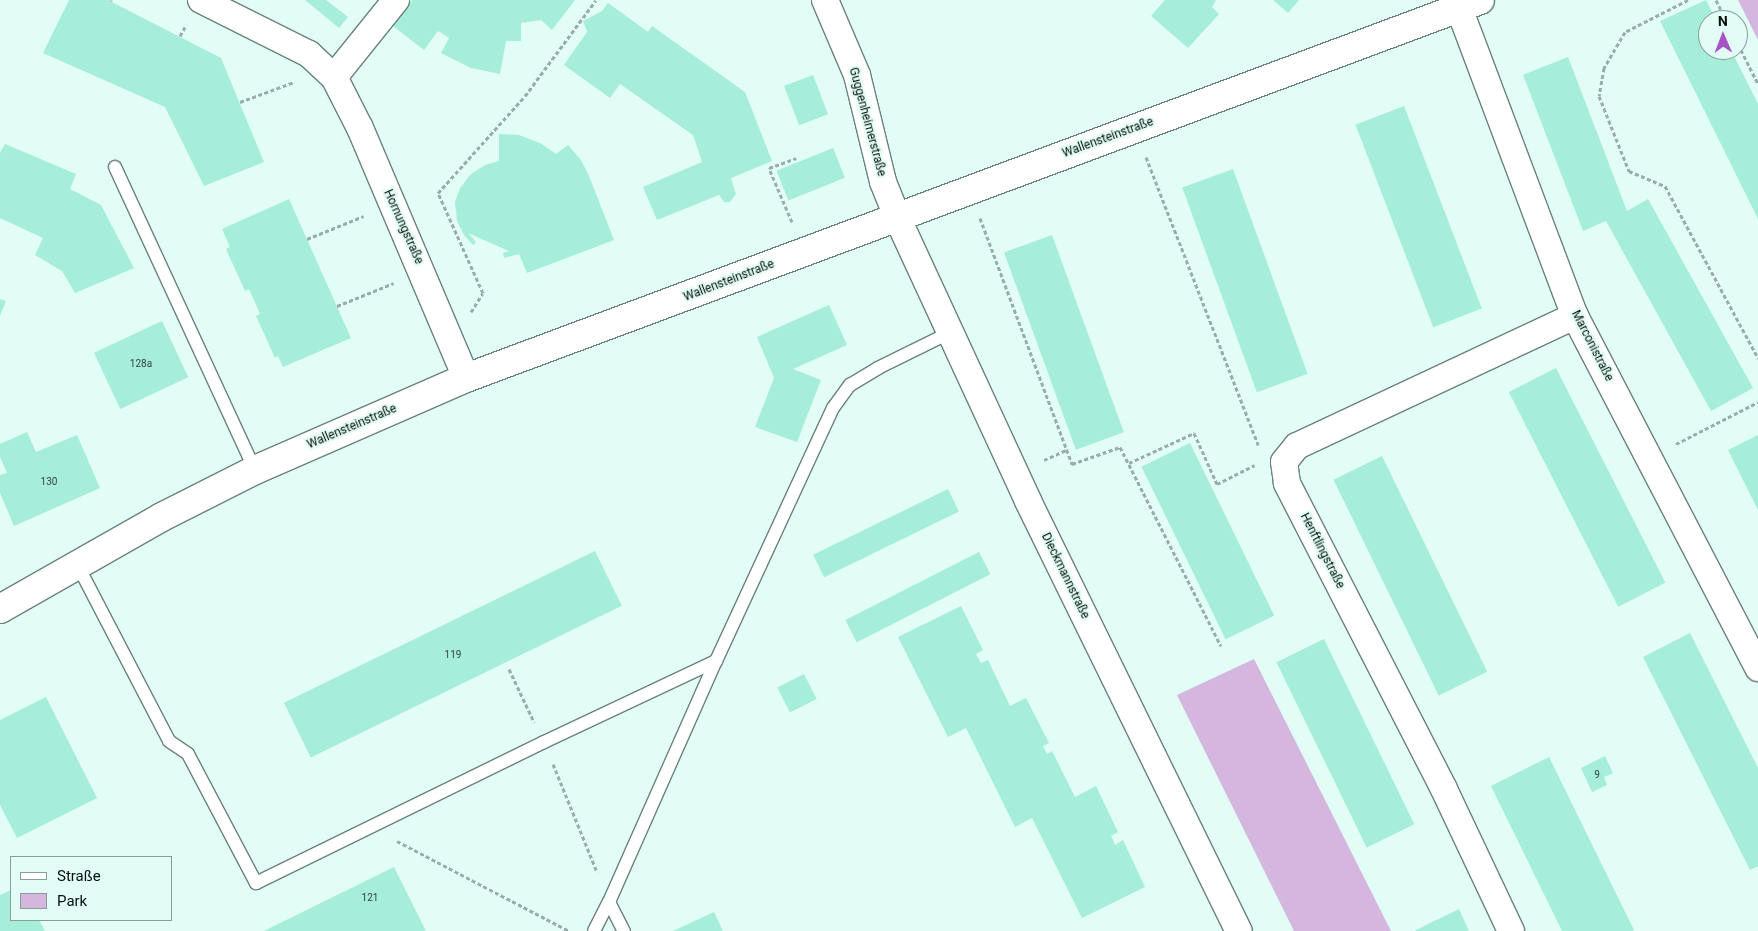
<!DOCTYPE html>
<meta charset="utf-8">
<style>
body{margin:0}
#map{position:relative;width:1758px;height:931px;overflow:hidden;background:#e2fdf5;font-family:Roboto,sans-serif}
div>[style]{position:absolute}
.green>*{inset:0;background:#d4b6df}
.building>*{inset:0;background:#a6edda;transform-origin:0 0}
.path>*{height:3px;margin-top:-1.5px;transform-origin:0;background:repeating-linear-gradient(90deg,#98ada7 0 4px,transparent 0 6.5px)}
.roads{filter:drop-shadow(1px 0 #6a827c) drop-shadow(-1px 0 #6a827c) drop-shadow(0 1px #6a827c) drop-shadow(0 -1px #6a827c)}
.service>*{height:12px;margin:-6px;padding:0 6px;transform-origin:6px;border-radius:6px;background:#fff}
.minor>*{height:26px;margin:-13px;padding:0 13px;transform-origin:13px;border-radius:13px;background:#fff}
.tertiary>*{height:28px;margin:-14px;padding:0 14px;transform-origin:14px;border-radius:14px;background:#fff}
span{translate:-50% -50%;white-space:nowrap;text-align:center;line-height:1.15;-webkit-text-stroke:4.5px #e2fdf5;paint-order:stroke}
.number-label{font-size:10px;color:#2f4640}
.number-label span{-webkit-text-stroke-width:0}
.street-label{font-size:12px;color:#070f0d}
.legend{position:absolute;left:10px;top:856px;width:162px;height:65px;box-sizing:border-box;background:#e2fdf5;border:1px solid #8a9e98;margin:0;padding:6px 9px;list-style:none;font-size:15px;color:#070f0d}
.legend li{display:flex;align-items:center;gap:10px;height:25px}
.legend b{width:25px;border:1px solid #8a9e98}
.north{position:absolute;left:1698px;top:10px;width:50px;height:50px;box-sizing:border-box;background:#e2fdf5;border:1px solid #8a9e98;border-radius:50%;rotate:359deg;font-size:14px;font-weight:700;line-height:20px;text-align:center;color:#070f0d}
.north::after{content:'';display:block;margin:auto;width:18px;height:22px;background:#a855c4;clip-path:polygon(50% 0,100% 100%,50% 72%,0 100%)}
</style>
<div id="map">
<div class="green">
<div style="clip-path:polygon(1738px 0,1758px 0,1758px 40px)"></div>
<div style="clip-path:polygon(1254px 659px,1391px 931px,1294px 931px,1177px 695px)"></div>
</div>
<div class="building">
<div style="clip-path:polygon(69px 0,108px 0,221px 58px,264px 162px,204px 186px,165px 107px,43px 53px)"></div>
<div style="clip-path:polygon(305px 0,326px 0,348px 17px,339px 28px)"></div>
<div style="clip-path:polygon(412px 0,575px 0,552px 30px,541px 20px,521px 23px,521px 41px,506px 41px,500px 74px,471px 68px,441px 53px,449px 38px,438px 31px,424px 50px,393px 26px)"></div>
<div style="clip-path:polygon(1165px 0,1216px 0,1212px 7px,1219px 14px,1188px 48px,1151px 16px)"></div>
<div style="clip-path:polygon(1273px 0,1299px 0,1288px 13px)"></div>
<div style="clip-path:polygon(1706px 0,1716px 20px,1708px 20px,1708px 50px,1731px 50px,1758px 104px,1758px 219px,1660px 21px)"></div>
<div style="clip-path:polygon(608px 3px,648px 32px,652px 26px,745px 92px,772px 161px,731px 178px,736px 194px,730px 202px,724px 202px,719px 195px,657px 220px,643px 187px,702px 162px,693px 135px,620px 84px,610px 98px,564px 65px,587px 32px,583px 21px,602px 11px)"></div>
<div style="clip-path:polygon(1568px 57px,1627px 211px,1648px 199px,1753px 388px,1711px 411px,1606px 221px,1583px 231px,1523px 75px)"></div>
<div style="left:813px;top:75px;width:42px;height:31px;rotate:69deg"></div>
<div style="left:1404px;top:106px;width:217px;height:52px;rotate:69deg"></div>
<div style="clip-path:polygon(499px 134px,519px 135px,540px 143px,556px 154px,568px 145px,581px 160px,589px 176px,614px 240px,527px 273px,519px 254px,504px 258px,503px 253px,509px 251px,468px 233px,476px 242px,473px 245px,464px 235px,457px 221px,455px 202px,460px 188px,471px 174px,485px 165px,499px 161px)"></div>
<div style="clip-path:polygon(5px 144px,76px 174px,70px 189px,101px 205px,134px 268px,75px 293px,62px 271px,35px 255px,43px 238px,0 218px,0 153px)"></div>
<div style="left:833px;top:148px;width:32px;height:61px;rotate:68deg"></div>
<div style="left:1233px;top:169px;width:218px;height:54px;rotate:70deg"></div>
<div style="clip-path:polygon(289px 199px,351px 338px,283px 367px,278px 356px,275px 358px,256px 316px,260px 314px,249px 289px,245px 291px,226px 249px,230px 247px,222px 229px)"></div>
<div style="left:1052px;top:235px;width:210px;height:51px;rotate:70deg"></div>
<div style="clip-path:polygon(0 299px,6px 301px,0 316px)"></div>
<div style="clip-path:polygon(829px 305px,847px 345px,793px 369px,821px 380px,797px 442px,755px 427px,774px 378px,757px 337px)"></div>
<div style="left:162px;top:321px;width:62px;height:75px;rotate:65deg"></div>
<div style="left:1556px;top:368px;width:241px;height:53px;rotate:63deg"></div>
<div style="clip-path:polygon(27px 432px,36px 452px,77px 435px,100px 488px,14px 526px,0 493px,0 475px,7px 473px,0 457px,0 444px)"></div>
<div style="clip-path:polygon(1758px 435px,1758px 510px,1728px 450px)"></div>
<div style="left:1190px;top:443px;width:192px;height:54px;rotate:64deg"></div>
<div style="left:1382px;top:456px;width:240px;height:54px;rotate:64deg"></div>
<div style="left:948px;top:489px;width:25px;height:150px;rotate:64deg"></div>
<div style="left:595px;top:551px;width:61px;height:346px;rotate:64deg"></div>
<div style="left:979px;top:552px;width:25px;height:150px;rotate:63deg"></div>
<div style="clip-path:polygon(961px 606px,983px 650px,976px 654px,981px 663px,988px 660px,1010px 706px,1026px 698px,1049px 743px,1043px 746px,1047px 754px,1052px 751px,1075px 797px,1096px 786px,1118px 832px,1111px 836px,1113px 840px,1115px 845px,1123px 840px,1145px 887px,1082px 918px,1032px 818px,1015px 827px,966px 728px,948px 737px,898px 637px)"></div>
<div style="clip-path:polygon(1690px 633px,1758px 768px,1758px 866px,1750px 870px,1643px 657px)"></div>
<div style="left:1324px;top:639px;width:206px;height:53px;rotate:64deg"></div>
<div style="left:804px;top:674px;width:28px;height:30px;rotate:63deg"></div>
<div style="clip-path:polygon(46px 697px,97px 798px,17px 838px,0 805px,0 720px)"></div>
<div style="clip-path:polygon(1605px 756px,1613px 773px,1604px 777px,1607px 785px,1592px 792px,1581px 768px)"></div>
<div style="clip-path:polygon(1549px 757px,1634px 930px,1632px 931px,1562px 931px,1491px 786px)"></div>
<div style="clip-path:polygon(394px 867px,426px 931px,264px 931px,268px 929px)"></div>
<div style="clip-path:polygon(11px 890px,11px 920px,39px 920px,45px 931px,0 931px,0 895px)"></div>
<div style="clip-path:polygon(1459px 909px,1469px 931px,1414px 931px)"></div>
<div style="clip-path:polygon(714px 912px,723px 931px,673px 931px)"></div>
</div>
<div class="path">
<div style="left:1688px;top:0;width:71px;rotate:153.1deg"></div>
<div style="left:1625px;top:32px;width:42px;rotate:120.3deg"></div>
<div style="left:1604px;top:68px;width:28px;rotate:100deg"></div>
<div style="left:1599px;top:96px;width:81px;rotate:68.2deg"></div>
<div style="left:1629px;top:171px;width:39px;rotate:23deg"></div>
<div style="left:1665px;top:186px;width:196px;rotate:61.6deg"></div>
<div style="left:1716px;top:0;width:22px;rotate:63deg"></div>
<div style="left:111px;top:1px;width:1px;rotate:-90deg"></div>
<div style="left:180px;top:36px;width:13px;rotate:-61deg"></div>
<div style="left:1738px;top:44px;width:45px;rotate:63.4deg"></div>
<div style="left:240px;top:102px;width:58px;rotate:-20.3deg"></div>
<div style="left:1146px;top:157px;width:309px;rotate:68.7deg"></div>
<div style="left:980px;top:218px;width:263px;rotate:69.5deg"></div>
<div style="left:1072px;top:464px;width:51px;rotate:-19.5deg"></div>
<div style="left:1120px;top:447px;width:223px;rotate:63.1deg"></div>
<div style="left:792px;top:222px;width:59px;rotate:-113.1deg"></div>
<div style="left:769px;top:168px;width:29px;rotate:-20deg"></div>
<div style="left:307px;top:239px;width:61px;rotate:-22deg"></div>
<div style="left:337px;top:306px;width:61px;rotate:-22deg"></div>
<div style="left:471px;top:312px;width:22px;rotate:-58deg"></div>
<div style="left:483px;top:293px;width:110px;rotate:-114.2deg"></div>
<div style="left:438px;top:193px;width:130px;rotate:-48.1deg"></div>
<div style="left:525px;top:96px;width:119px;rotate:-53.5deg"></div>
<div style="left:1676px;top:444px;width:92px;rotate:-27.1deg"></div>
<div style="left:1044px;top:460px;width:24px;rotate:-24deg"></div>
<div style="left:1129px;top:463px;width:72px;rotate:-24.8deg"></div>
<div style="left:1194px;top:433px;width:56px;rotate:65.7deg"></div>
<div style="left:1217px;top:484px;width:42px;rotate:-26.6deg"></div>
<div style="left:509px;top:669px;width:59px;rotate:64.7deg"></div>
<div style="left:553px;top:764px;width:117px;rotate:67.8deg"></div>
<div style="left:397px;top:841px;width:194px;rotate:27.6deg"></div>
</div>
<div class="roads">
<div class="service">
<div style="left:115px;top:167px;width:334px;rotate:65.2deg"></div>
<div style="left:77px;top:564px;width:199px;rotate:62.5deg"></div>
<div style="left:169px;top:741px;width:23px;rotate:34deg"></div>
<div style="left:188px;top:754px;width:146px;rotate:62.2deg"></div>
<div style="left:256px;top:883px;width:321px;rotate:-26.1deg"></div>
<div style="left:544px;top:742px;width:190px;rotate:-25.2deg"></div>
<div style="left:609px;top:902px;width:33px;rotate:63deg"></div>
<div style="left:594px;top:931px;width:33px;rotate:-63deg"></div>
<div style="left:609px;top:902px;width:264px;rotate:-66.1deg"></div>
<div style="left:716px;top:661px;width:279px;rotate:-65.2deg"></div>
<div style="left:833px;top:408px;width:29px;rotate:-54deg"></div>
<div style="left:850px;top:385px;width:33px;rotate:-31deg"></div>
<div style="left:878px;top:368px;width:79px;rotate:-26.2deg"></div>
</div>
<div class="minor">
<div style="left:201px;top:0;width:121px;rotate:26.6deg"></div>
<div style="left:309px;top:54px;width:34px;rotate:43deg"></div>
<div style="left:334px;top:77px;width:57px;rotate:63deg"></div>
<div style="left:360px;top:128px;width:272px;rotate:67deg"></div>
<div style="left:825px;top:0;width:82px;rotate:66.9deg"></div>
<div style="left:857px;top:75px;width:110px;rotate:76.3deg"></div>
<div style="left:883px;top:182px;width:38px;rotate:68deg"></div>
<div style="left:897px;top:217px;width:313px;rotate:65.2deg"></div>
<div style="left:1028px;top:501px;width:479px;rotate:63.9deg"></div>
<div style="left:1459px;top:8px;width:329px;rotate:69.4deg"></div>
<div style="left:1575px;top:316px;width:397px;rotate:62.5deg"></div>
<div style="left:334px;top:77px;width:99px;rotate:-51.2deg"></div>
<div style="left:1511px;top:931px;width:157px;rotate:-115.3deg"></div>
<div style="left:1444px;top:789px;width:344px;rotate:-117.2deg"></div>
<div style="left:1287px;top:483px;width:21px;rotate:-98deg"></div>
<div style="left:1284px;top:462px;width:21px;rotate:-51deg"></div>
<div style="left:1297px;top:446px;width:307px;rotate:-25.1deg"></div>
</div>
<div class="tertiary">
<div style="left:0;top:609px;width:186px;rotate:-29.6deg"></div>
<div style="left:162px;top:517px;width:104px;rotate:-26.8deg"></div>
<div style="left:255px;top:470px;width:230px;rotate:-23.6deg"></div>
<div style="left:466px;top:378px;width:1082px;rotate:-20.44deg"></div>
</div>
</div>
<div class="number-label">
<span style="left:141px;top:364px">128a</span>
<span style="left:49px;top:482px">130</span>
<span style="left:453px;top:655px">119</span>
<span style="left:1597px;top:775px">9</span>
<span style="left:370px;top:898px">121</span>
</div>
<div class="street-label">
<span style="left:867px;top:122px;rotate:75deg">Guggenheimerstraße</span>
<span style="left:1108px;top:138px;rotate:-20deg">Wallensteinstraße</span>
<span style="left:403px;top:227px;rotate:66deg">Hornungstraße</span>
<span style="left:729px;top:281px;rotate:-21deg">Wallensteinstraße</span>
<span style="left:1592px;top:346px;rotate:63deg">Marconistraße</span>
<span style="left:352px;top:427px;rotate:-23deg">Wallensteinstraße</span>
<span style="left:1322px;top:551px;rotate:63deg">Henftlingstraße</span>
<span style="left:1065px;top:576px;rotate:64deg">Dieckmannstraße</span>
</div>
<ul class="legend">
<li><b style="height:6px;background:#fff"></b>Straße</li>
<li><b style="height:14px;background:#d4b6df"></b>Park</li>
</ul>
<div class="north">N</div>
</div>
